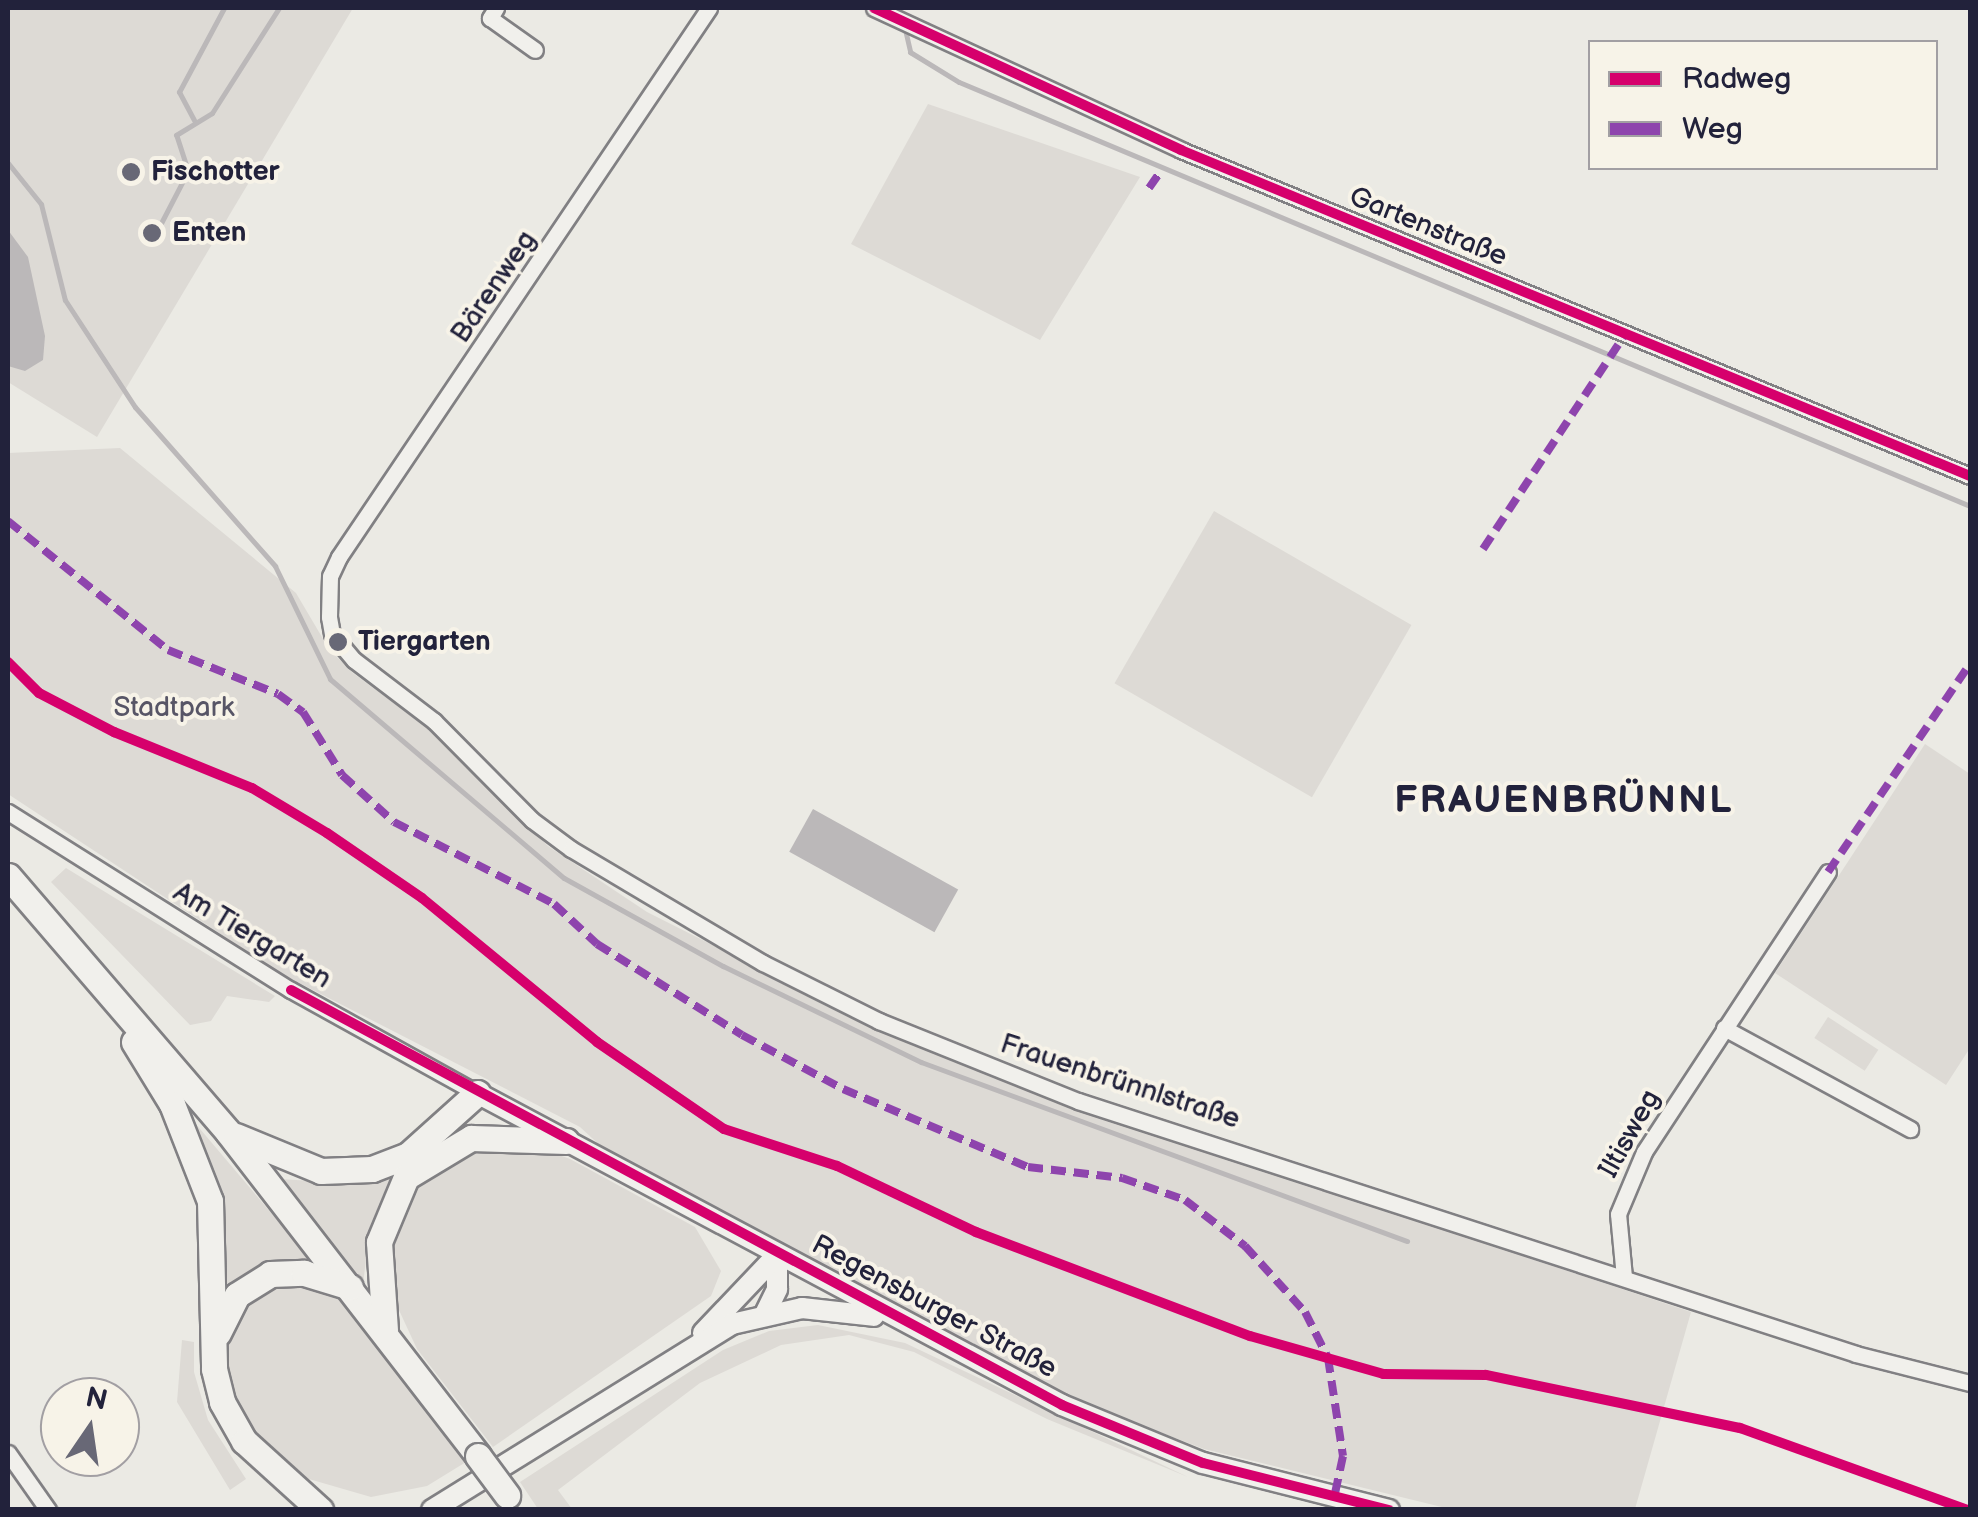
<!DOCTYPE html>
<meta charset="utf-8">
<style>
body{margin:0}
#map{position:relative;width:1978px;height:1517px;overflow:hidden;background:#ebeae4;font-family:"Balsamiq Sans",sans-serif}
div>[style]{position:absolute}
.green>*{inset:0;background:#dddad5;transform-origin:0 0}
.water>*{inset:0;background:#bbb8b9;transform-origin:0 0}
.stream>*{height:5px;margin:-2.5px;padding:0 2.5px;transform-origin:2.5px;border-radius:2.5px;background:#bbb8b9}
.roads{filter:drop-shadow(2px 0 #818083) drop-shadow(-2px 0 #818083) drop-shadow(0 2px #818083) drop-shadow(0 -2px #818083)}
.minor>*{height:15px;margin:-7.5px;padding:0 7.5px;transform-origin:7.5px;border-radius:7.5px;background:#f1f0ec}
.tertiary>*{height:20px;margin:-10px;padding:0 10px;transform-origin:10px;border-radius:10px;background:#f1f0ec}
.primary>*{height:25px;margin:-12.5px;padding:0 12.5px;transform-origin:12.5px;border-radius:12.5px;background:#f1f0ec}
.bridges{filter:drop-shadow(2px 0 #818083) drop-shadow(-2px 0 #818083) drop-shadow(0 2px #818083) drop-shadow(0 -2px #818083)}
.primary-bridge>*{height:25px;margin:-12.5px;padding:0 12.5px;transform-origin:12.5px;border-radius:12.5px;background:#f1f0ec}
.quiet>*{height:8px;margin-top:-4px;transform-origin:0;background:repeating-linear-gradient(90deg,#8e44ad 0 15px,transparent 0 23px)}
.cycleway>*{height:10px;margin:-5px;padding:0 5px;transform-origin:5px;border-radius:5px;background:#d6006c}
.dots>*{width:28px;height:28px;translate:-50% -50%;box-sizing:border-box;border:5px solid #f7f3e8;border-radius:50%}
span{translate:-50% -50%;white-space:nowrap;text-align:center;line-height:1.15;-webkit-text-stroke:8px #f7f3e8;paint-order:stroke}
.poi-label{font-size:28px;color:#22223b;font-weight:700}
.left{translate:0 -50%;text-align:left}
.street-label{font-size:28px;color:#22223b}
.park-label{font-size:28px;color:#575566}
.district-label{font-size:38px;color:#22223b;font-weight:700;letter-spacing:2.5px}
.frame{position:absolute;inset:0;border:10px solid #22223b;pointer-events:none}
.legend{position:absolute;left:1588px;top:40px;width:350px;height:130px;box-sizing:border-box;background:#f7f3e8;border:2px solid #a29fa3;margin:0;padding:12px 18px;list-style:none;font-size:30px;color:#22223b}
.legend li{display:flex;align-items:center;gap:20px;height:50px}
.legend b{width:50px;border:2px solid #a29fa3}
.north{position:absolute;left:40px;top:1377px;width:100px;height:100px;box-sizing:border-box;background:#f7f3e8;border:2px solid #a29fa3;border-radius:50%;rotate:13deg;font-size:28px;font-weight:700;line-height:40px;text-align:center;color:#22223b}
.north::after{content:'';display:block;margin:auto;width:35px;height:45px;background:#686876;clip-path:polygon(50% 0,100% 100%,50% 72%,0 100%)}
</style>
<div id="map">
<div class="green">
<div style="clip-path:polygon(8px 8px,353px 8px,97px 437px,8px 382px)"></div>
<div style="clip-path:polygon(928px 104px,1140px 177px,1040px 340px,851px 244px)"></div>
<div style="clip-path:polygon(120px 448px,296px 593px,329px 649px,353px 673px,426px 727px,548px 846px,647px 912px,879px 1029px,1075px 1107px,1691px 1312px,1635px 1509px,1450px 1509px,1204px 1449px,1110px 1413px,1030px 1377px,605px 1150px,580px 1127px,280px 973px,8px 794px,8px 453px)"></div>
<div style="left:1214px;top:511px;width:228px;height:199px;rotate:30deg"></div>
<div style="clip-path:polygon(1925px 744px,1970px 774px,1970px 1048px,1946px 1085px,1775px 973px)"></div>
<div style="clip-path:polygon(66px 868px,275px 996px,269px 1002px,227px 996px,211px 1021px,190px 1025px,51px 882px)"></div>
<div style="left:1828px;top:1017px;width:60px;height:25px;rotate:33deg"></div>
<div style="clip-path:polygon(195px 1123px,311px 1260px,307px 1264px,223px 1287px,223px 1220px)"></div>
<div style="clip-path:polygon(472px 1149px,548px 1151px,570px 1159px,695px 1227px,721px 1271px,711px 1296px,493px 1447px,417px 1349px,392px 1295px,391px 1239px,409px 1190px,427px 1172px)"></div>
<div style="clip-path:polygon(392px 1175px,370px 1228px,363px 1284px,279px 1179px,347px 1183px)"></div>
<div style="clip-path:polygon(286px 1281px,336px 1295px,352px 1309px,466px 1462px,427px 1486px,371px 1497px,302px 1477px,262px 1448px,227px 1385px,224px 1342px,248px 1295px)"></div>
<div style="clip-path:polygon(818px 1325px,905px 1343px,1188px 1477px,1047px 1419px,914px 1352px,849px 1335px,781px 1345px,700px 1383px,558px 1490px,572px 1509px,538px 1509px,520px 1482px,723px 1350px,769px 1331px)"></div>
<div style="clip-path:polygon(182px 1340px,194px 1342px,194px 1372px,208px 1420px,246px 1479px,230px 1490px,177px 1402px)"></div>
</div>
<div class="water">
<div style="clip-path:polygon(8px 230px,28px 257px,45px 336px,43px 360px,25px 371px,8px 366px)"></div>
<div style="left:813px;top:809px;width:166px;height:49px;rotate:29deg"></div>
</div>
<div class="stream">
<div style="left:904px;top:25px;width:28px;rotate:77deg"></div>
<div style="left:910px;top:52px;width:57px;rotate:31.5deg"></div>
<div style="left:959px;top:82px;width:1096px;rotate:22.75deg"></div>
<div style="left:194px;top:120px;width:32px;rotate:-118deg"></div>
<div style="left:179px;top:92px;width:95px;rotate:-61.8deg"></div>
<div style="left:8px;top:163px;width:53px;rotate:51.2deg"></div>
<div style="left:41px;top:204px;width:99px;rotate:76deg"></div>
<div style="left:65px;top:300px;width:128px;rotate:56.8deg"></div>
<div style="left:135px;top:407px;width:212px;rotate:48.6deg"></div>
<div style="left:275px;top:566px;width:126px;rotate:64deg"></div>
<div style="left:330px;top:679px;width:307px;rotate:40.4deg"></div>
<div style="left:564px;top:878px;width:182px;rotate:29deg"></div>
<div style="left:723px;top:966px;width:220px;rotate:25.9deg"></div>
<div style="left:921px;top:1062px;width:518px;rotate:20.22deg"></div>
<div style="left:160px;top:225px;width:61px;rotate:-62.6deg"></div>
<div style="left:188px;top:171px;width:38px;rotate:-108deg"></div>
<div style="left:176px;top:135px;width:42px;rotate:-31.4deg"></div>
<div style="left:212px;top:113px;width:125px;rotate:-57.5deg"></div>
</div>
<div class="roads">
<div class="minor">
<div style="left:496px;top:8px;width:12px;rotate:121deg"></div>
<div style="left:490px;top:18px;width:55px;rotate:35.4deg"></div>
<div style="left:709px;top:8px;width:662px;rotate:123.98deg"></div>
<div style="left:339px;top:557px;width:21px;rotate:115deg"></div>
<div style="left:330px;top:576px;width:41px;rotate:91.4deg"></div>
<div style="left:329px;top:617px;width:17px;rotate:80deg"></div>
<div style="left:332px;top:634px;width:34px;rotate:50deg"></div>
<div style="left:354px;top:660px;width:101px;rotate:37.3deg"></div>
<div style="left:434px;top:721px;width:139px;rotate:45.3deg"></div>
<div style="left:532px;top:820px;width:49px;rotate:36.6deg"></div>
<div style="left:571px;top:849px;width:223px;rotate:30.7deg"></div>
<div style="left:763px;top:963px;width:130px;rotate:26.6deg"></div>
<div style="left:879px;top:1021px;width:214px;rotate:21.9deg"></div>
<div style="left:1078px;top:1101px;width:818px;rotate:18.01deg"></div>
<div style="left:1856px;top:1354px;width:118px;rotate:14.3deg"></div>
<div style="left:874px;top:8px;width:338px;rotate:24.8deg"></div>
<div style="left:1181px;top:150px;width:854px;rotate:22.45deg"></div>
<div style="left:8px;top:812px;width:334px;rotate:32.2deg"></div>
<div style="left:291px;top:990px;width:213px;rotate:29deg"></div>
<div style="left:1724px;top:1028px;width:212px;rotate:28.5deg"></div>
<div style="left:1624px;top:1277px;width:63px;rotate:-95.4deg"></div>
<div style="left:1618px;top:1214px;width:67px;rotate:-67.2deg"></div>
<div style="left:1644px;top:1152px;width:335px;rotate:-56.7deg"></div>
<div style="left:8px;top:1453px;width:70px;rotate:54.9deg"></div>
</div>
<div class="tertiary">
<div style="left:477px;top:1093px;width:663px;rotate:28.07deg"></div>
<div style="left:1062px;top:1405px;width:152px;rotate:22.4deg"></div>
<div style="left:1203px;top:1463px;width:192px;rotate:14.2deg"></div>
<div style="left:765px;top:1314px;width:28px;rotate:-64deg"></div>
<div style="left:777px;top:1289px;width:34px;rotate:-90deg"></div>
<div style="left:703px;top:1333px;width:108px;rotate:-46.5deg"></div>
<div style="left:432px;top:1510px;width:353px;rotate:-31.8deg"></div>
<div style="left:732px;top:1324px;width:72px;rotate:-12.9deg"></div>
<div style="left:802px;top:1308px;width:72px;rotate:6.3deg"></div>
</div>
<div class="primary">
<div style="left:8px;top:876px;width:338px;rotate:49.3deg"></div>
<div style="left:228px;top:1132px;width:409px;rotate:52.3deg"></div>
<div style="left:134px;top:1042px;width:73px;rotate:58.5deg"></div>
<div style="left:172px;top:1104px;width:104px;rotate:68.6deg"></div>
<div style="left:210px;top:1201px;width:168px;rotate:88.6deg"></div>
<div style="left:214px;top:1369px;width:34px;rotate:76deg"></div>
<div style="left:222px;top:1402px;width:45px;rotate:60.6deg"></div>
<div style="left:244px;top:1441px;width:103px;rotate:42.2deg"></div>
<div style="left:236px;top:1136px;width:92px;rotate:22.4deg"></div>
<div style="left:321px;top:1171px;width:51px;rotate:-2.2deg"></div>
<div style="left:372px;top:1169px;width:39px;rotate:-21deg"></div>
<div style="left:408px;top:1155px;width:93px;rotate:-41.9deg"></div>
<div style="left:385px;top:1330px;width:88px;rotate:-93.9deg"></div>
<div style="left:379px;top:1242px;width:70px;rotate:-67.4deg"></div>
<div style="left:406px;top:1177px;width:76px;rotate:-31deg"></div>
<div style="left:471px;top:1138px;width:95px;rotate:1.8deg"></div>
<div style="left:218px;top:1333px;width:42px;rotate:-63.4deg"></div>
<div style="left:237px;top:1295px;width:39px;rotate:-32deg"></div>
<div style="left:270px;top:1274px;width:34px;rotate:-2deg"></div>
<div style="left:304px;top:1273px;width:48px;rotate:16.9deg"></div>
</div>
</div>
<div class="bridges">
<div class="primary-bridge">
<div style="left:478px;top:1456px;width:49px;rotate:53.4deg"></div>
</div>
</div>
<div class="quiet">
<div style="left:1149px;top:188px;width:16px;rotate:-55deg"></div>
<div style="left:8px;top:521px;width:206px;rotate:38.9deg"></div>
<div style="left:168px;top:650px;width:118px;rotate:21.8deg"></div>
<div style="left:278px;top:694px;width:31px;rotate:36deg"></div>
<div style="left:303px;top:712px;width:74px;rotate:58.2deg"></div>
<div style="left:342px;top:775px;width:70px;rotate:42.1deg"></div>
<div style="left:394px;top:822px;width:180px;rotate:27.1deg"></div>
<div style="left:554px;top:904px;width:59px;rotate:42.9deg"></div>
<div style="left:597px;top:944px;width:171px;rotate:32.1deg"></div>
<div style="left:742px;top:1035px;width:115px;rotate:28.1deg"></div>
<div style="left:843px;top:1089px;width:201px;rotate:22.9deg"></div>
<div style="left:1028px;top:1167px;width:95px;rotate:6.7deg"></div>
<div style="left:1122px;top:1178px;width:67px;rotate:19.2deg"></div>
<div style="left:1185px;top:1200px;width:76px;rotate:37.5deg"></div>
<div style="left:1245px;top:1246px;width:89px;rotate:47.7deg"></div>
<div style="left:1305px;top:1312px;width:51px;rotate:63.4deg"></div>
<div style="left:1328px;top:1358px;width:99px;rotate:81.3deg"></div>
<div style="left:1343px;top:1456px;width:43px;rotate:102.1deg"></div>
<div style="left:1483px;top:549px;width:259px;rotate:-56.5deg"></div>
<div style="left:1828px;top:872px;width:252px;rotate:-55.7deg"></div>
</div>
<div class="cycleway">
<div style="left:874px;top:8px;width:338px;rotate:24.8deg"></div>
<div style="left:1181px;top:150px;width:854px;rotate:22.45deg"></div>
<div style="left:8px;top:662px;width:44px;rotate:45deg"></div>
<div style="left:39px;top:693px;width:85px;rotate:27.5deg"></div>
<div style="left:114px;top:732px;width:149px;rotate:22.1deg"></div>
<div style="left:252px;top:788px;width:87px;rotate:31deg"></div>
<div style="left:327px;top:833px;width:115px;rotate:34.4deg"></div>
<div style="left:422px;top:898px;width:227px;rotate:39.4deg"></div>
<div style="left:597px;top:1042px;width:154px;rotate:34.4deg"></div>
<div style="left:724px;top:1129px;width:119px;rotate:18.1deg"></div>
<div style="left:837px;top:1166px;width:154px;rotate:25.4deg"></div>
<div style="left:976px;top:1232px;width:293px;rotate:20.8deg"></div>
<div style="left:1250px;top:1336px;width:138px;rotate:15.9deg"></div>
<div style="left:1383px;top:1374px;width:103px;rotate:0.6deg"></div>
<div style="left:1486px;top:1375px;width:259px;rotate:11.8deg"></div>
<div style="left:1740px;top:1428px;width:242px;rotate:19.8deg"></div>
<div style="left:291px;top:990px;width:876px;rotate:28.29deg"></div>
<div style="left:1062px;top:1405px;width:152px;rotate:22.4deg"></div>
<div style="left:1203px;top:1463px;width:192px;rotate:14.2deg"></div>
</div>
<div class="dots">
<div style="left:131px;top:172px;background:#686876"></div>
<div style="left:152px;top:233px;background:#686876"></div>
<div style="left:338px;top:642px;background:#686876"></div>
</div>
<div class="poi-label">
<span class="left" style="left:151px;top:172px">Fischotter</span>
<span class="left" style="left:172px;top:233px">Enten</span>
<span class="left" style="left:358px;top:642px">Tiergarten</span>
</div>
<div class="street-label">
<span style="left:1428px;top:227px;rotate:22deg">Gartenstraße</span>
<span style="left:494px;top:287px;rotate:-56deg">Bärenweg</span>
<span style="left:252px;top:936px;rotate:31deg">Am Tiergarten</span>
<span style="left:1120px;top:1082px;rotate:18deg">Frauenbrünnlstraße</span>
<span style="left:1630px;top:1134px;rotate:-61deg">Iltisweg</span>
<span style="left:934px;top:1307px;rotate:28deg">Regensburger Straße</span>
</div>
<div class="park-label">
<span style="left:174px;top:708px">Stadtpark</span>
</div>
<div class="district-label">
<span style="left:1564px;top:801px">FRAUENBRÜNNL</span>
</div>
<div class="frame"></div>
<ul class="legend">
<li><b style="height:12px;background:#d6006c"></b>Radweg</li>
<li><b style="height:12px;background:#8e44ad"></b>Weg</li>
</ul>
<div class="north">N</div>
</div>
